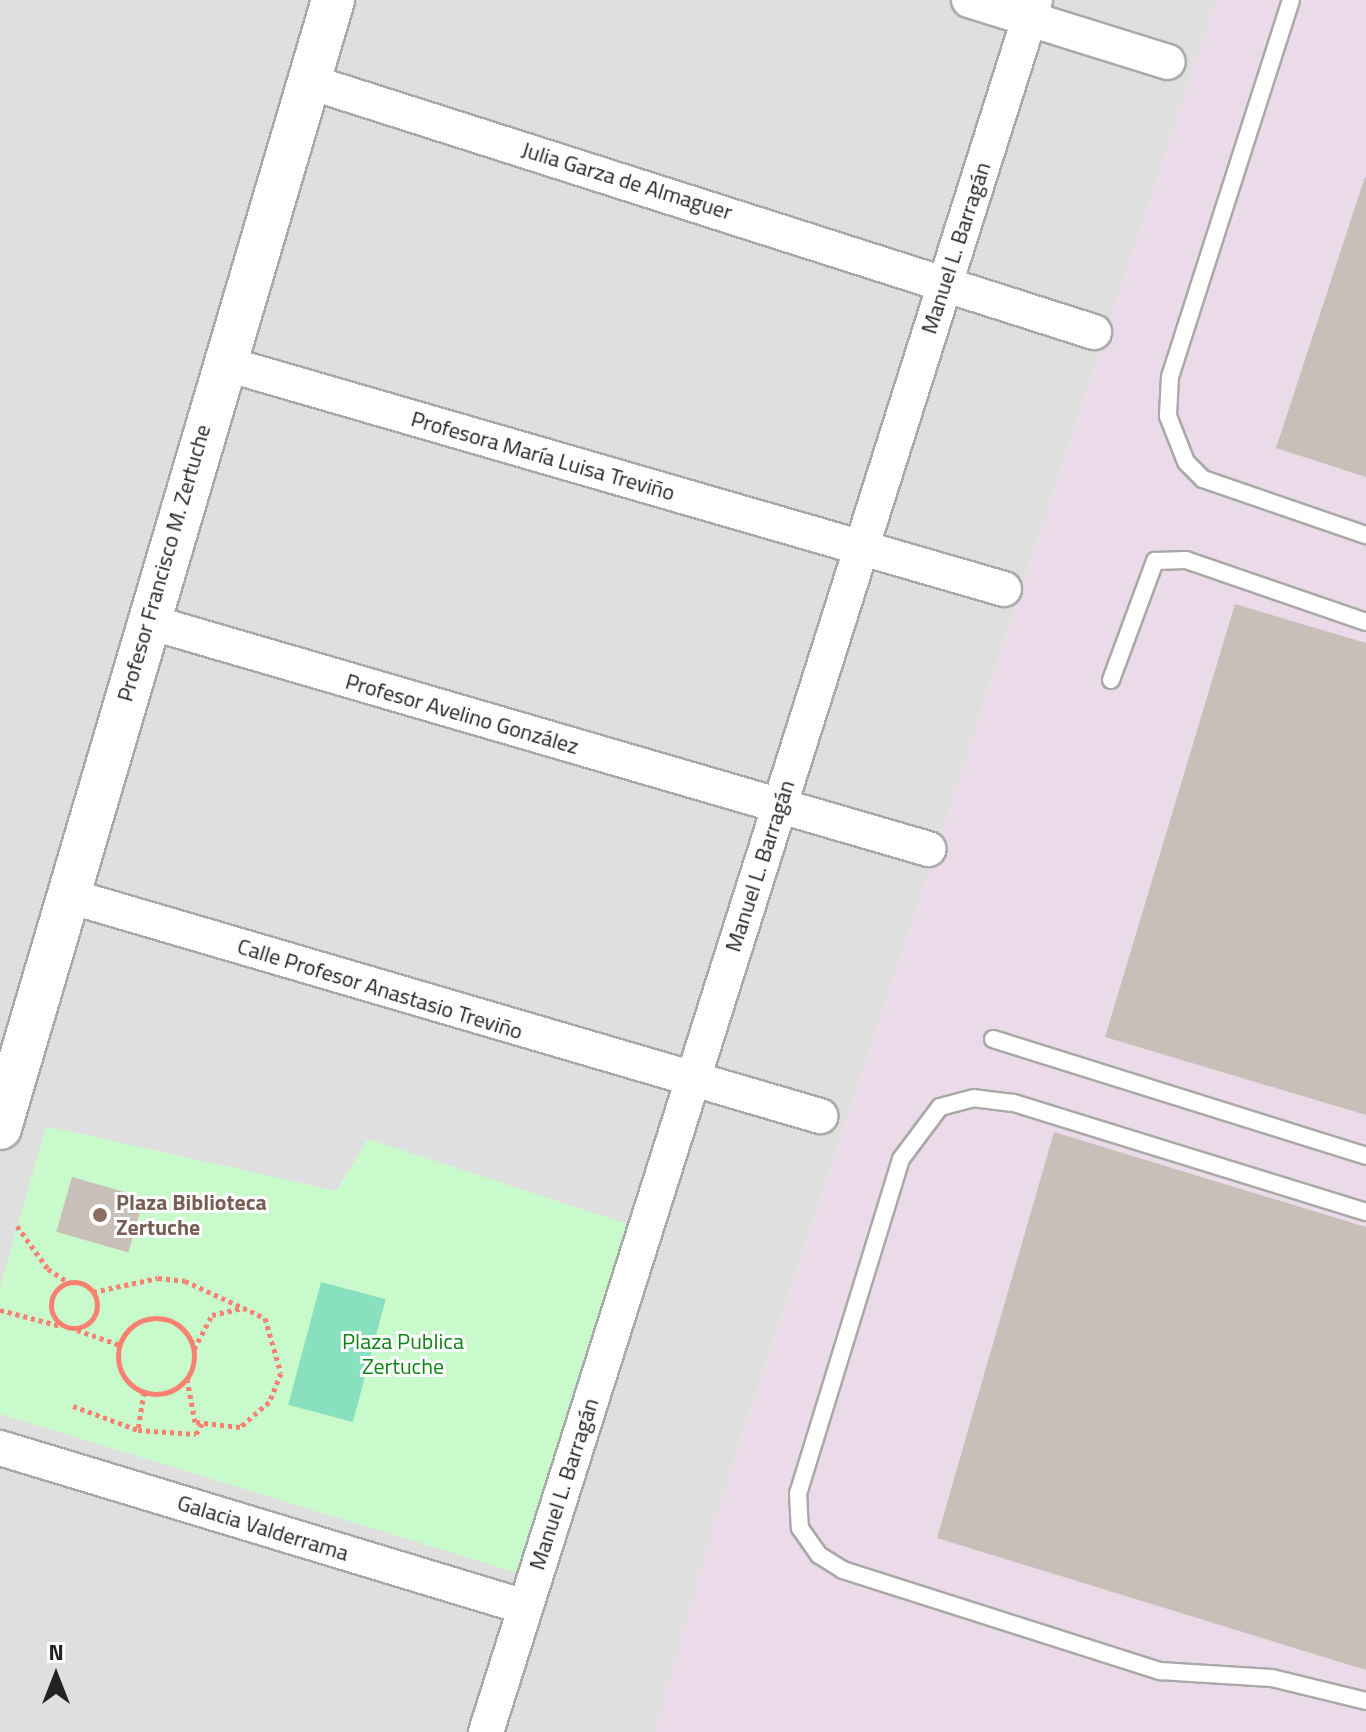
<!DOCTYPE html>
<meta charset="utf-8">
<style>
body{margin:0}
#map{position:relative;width:1366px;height:1732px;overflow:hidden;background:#f2efe9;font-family:"Titillium Web",sans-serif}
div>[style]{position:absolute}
.residential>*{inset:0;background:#e0dfdf}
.industrial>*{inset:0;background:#ebdbe8}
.park>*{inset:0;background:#c8facc}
.pitch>*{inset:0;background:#88e0be;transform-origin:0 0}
.building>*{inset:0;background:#c7bfb8;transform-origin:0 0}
.path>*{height:5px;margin-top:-2.5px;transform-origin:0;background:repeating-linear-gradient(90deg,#fa8072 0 4px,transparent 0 8px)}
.path>.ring{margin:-2.5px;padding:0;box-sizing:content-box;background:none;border:5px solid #fa8072;border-radius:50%}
.roads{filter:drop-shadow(2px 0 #a9a9a9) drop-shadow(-2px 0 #a9a9a9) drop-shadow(0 2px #a9a9a9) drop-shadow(0 -2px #a9a9a9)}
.service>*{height:16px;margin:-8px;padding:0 8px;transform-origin:8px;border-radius:8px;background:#fff}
.minor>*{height:34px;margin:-17px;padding:0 17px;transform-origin:17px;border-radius:17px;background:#fff}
.tertiary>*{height:42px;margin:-21px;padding:0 21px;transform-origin:21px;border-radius:21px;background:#fff}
.dots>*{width:22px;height:22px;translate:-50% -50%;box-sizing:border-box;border:4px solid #fff;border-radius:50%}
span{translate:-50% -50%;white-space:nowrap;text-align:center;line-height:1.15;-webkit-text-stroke:6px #fff;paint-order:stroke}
.street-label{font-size:22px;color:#222}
.education-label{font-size:22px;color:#785e54;font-weight:700}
.left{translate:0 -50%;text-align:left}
.park-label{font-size:22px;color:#0c8416}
.north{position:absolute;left:16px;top:1636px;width:80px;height:80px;-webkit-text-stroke:6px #fff;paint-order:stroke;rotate:0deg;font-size:22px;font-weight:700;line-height:32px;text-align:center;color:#222}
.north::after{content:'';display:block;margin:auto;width:28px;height:36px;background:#222;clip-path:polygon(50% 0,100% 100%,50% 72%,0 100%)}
</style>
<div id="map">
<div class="residential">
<div style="clip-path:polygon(0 0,1216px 0,733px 1465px,656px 1732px,0 1732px)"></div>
</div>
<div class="industrial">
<div style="clip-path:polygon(1216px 0,1366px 0,1366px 1732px,655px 1732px,715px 1520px)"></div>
</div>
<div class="park">
<div style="clip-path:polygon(46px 1126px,336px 1191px,368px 1139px,627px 1224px,521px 1574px,0 1414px,0 1287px)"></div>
</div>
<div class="pitch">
<div style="left:321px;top:1282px;width:67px;height:127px;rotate:15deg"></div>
</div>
<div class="building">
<div style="clip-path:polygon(1365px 177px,1366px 177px,1366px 477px,1276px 448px)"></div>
<div style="clip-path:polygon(1235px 604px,1366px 643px,1366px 1115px,1105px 1037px)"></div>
<div style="clip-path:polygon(1054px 1132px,1366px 1227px,1366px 1670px,937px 1538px)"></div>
<div style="left:72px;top:1177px;width:75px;height:57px;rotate:16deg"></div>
</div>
<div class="path">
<div style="left:17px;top:1226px;width:53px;rotate:54.2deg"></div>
<div style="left:48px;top:1269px;width:24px;rotate:33deg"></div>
<div class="ring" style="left:51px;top:1282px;width:41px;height:41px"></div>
<div style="left:93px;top:1292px;width:66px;rotate:-12.2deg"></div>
<div style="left:158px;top:1278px;width:27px;rotate:6deg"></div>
<div style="left:185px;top:1281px;width:88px;rotate:24.8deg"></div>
<div style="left:265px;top:1318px;width:57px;rotate:73.8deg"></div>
<div style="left:281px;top:1373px;width:31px;rotate:112deg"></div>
<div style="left:269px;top:1402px;width:38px;rotate:139deg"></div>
<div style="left:240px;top:1427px;width:45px;rotate:-173.7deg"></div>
<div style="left:195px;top:1422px;width:44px;rotate:-100.5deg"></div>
<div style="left:0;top:1310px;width:63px;rotate:14.7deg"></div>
<div class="ring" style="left:118px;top:1318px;width:71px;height:71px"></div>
<div style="left:77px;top:1330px;width:46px;rotate:19.2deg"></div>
<div style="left:194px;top:1349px;width:38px;rotate:-62deg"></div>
<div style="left:212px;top:1315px;width:31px;rotate:-13deg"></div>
<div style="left:144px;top:1392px;width:38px;rotate:99deg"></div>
<div style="left:138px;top:1430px;width:58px;rotate:3.9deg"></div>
<div style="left:196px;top:1434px;width:12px;rotate:-59deg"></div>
<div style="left:73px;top:1406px;width:69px;rotate:20.3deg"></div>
</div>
<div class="roads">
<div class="service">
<div style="left:1291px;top:0;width:396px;rotate:107.8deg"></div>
<div style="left:1170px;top:377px;width:39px;rotate:93deg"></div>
<div style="left:1168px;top:416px;width:49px;rotate:68.6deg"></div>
<div style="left:1186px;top:462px;width:24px;rotate:45deg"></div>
<div style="left:1203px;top:479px;width:172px;rotate:19deg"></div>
<div style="left:1111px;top:680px;width:127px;rotate:-69.7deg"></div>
<div style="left:1155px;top:561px;width:31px;rotate:-2deg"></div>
<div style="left:1186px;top:560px;width:190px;rotate:19deg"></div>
<div style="left:993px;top:1039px;width:391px;rotate:17.4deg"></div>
<div style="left:1366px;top:1212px;width:369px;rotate:-162.8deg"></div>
<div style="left:1013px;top:1103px;width:39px;rotate:-173deg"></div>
<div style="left:974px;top:1098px;width:35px;rotate:165deg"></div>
<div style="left:940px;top:1107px;width:65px;rotate:126.9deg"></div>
<div style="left:901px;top:1159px;width:350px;rotate:107.1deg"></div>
<div style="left:798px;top:1493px;width:35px;rotate:87deg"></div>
<div style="left:800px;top:1528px;width:33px;rotate:55deg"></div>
<div style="left:819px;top:1555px;width:28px;rotate:32deg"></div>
<div style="left:843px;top:1570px;width:333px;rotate:17.7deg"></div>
<div style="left:1160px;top:1671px;width:112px;rotate:3.6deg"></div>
<div style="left:1272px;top:1678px;width:97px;rotate:13.7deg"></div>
</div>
<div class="minor">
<div style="left:969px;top:0;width:208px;rotate:17.3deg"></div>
<div style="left:310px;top:82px;width:823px;rotate:17.69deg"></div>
<div style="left:223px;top:363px;width:813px;rotate:16.14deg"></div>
<div style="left:146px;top:621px;width:815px;rotate:16.25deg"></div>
<div style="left:69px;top:896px;width:783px;rotate:16.33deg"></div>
<div style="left:0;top:1448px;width:549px;rotate:16.85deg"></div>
<div style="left:486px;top:1732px;width:1817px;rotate:-72.41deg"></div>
</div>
<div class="tertiary">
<div style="left:0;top:1128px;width:1176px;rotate:-73.55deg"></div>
</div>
</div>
<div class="dots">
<div style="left:100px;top:1215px;background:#8d6e63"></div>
</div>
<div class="street-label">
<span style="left:627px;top:181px;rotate:17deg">Julia Garza de Almaguer</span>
<span style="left:956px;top:248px;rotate:-72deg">Manuel L. Barragán</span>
<span style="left:543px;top:456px;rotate:16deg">Profesora María Luisa Treviño</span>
<span style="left:164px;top:563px;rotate:-74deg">Profesor Francisco M. Zertuche</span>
<span style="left:462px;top:714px;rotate:16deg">Profesor Avelino González</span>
<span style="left:760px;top:866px;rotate:-72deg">Manuel L. Barragán</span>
<span style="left:380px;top:989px;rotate:17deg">Calle Profesor Anastasio Treviño</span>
<span style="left:564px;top:1484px;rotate:-72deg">Manuel L. Barragán</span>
<span style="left:263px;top:1528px;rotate:17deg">Galacia Valderrama</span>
</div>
<div class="education-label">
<span class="left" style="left:116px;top:1215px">Plaza Biblioteca<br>Zertuche</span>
</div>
<div class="park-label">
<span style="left:403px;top:1354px">Plaza Publica<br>Zertuche</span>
</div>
<div class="north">N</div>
</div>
